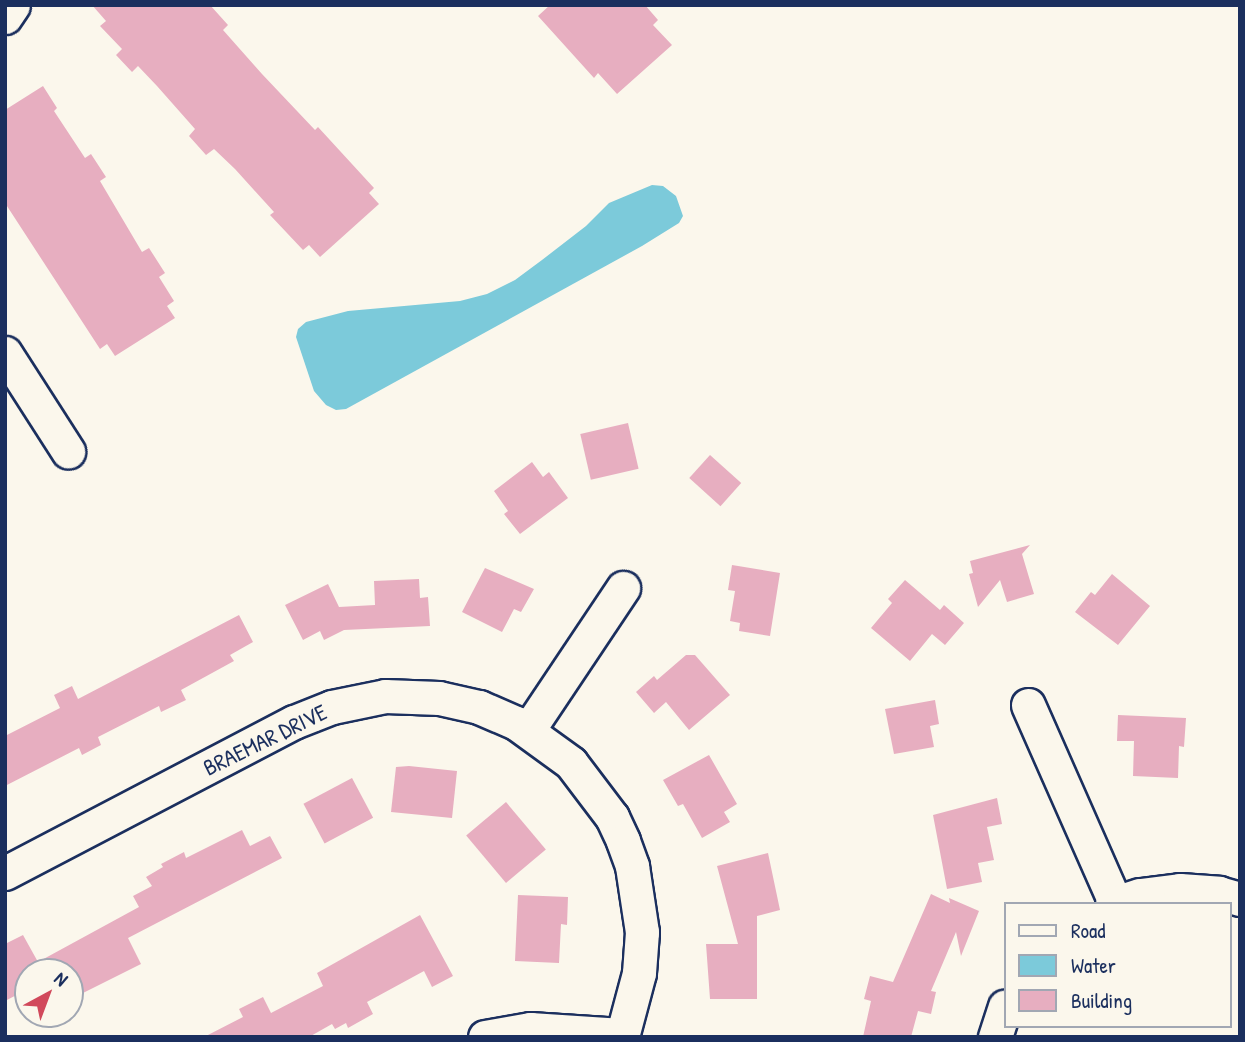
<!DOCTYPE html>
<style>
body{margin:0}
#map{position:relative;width:1245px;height:1042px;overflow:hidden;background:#fbf7ec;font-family:"Patrick Hand",sans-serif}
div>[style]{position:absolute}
.water>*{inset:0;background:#7ccada}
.building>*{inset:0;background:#e7aec0;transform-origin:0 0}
.roads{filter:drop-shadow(2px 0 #1b2f5e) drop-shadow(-2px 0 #1b2f5e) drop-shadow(0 2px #1b2f5e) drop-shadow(0 -2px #1b2f5e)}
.street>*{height:33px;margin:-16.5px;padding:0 16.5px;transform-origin:16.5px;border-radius:16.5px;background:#fbf7ec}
span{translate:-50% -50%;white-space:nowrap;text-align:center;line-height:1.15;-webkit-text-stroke:7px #fbf7ec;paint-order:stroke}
.street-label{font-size:23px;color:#1b2f5e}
.frame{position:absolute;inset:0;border:7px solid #1b2f5e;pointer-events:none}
.legend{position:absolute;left:1004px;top:902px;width:228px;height:126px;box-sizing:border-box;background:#fbf7ec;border:2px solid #a1a7b3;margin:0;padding:9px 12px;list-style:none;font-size:21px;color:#1b2f5e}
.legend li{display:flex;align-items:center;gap:14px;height:35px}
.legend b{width:35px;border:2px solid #a1a7b3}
.north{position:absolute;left:14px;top:958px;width:70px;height:70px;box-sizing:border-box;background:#fbf7ec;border:2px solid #a1a7b3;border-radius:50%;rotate:41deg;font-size:19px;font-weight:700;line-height:28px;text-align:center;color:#1b2f5e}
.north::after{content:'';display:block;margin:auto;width:24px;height:32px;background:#d1495b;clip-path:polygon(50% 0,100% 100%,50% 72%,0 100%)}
</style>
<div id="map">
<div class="water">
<div style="clip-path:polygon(652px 185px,663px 186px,676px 196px,683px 216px,679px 223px,642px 246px,346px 409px,336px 410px,326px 405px,314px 391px,296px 337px,298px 329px,306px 322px,348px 311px,460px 301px,487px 294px,515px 280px,542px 260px,586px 226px,609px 203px)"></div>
</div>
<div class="building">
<div style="clip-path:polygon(92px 5px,210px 5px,228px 25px,223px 30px,262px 74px,315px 130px,318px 127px,374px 188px,369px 193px,379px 204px,320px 257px,309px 245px,303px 250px,270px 215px,274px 212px,235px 169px,214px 149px,206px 155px,189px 136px,195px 129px,157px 86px,138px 66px,132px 72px,116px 55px,122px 49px,100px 26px,106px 21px)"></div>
<div style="clip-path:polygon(550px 5px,645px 5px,658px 20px,653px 25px,672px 45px,617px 94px,598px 73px,594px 78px,538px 16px)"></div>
<div style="clip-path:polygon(43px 86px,57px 108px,54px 111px,85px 158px,91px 154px,106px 177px,100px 181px,142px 252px,149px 248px,165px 273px,159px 277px,174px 301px,167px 306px,175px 318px,115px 356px,107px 344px,100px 349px,5px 203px,5px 110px)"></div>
<div style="left:628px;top:423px;width:47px;height:49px;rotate:77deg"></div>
<div style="left:710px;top:455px;width:42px;height:31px;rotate:42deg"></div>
<div style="clip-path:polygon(532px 462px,543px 477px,549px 472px,568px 498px,520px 534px,504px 514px,508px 511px,494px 491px)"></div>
<div style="clip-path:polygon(1030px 545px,1022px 554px,1034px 594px,1007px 602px,1000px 580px,978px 607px,969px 574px,973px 573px,970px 561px)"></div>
<div style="clip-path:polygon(732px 565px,780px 573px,770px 636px,739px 631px,740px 623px,730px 621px,735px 591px,728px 590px)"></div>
<div style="clip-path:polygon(485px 568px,534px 589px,521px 612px,514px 609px,502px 632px,462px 612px)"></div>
<div style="clip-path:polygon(1112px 574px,1150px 606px,1118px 645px,1075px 612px,1091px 592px,1095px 595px)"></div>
<div style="clip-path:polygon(419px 579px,420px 598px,428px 597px,430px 626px,344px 630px,324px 640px,320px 631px,303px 640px,285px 605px,328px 584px,339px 607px,375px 605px,374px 581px)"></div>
<div style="clip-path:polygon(905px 580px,940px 610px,944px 605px,964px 623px,945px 645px,932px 634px,910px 661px,871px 628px,892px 603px,888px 599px)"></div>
<div style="clip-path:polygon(239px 615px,253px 642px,230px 655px,234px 661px,181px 690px,186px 700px,161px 712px,159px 706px,98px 737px,101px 745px,82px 755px,79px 748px,5px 786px,5px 736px,60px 708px,54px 695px,72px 686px,78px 699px)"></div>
<div style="clip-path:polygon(686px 655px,695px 655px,730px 695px,689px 730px,666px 702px,654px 713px,636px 692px,654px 676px,657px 680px)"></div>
<div style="clip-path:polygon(935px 700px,939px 724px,930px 726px,934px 747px,894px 754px,885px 709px)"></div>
<div style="clip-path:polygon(1118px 715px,1186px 718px,1184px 747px,1179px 746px,1178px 778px,1133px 776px,1134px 741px,1117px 741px)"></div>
<div style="clip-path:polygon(709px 755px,737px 804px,724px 812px,730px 822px,702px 838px,683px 804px,678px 806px,663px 780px)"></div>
<div style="clip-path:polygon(409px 766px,457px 771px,452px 818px,391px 812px,396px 767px)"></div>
<div style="left:352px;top:778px;width:45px;height:55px;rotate:62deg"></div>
<div style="clip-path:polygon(997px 798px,1002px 824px,987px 827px,994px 860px,978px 863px,982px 882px,947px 889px,933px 815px)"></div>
<div style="left:506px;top:802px;width:62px;height:52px;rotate:50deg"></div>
<div style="clip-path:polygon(242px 830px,250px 846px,270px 836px,282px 858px,128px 938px,141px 964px,79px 995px,70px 972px,28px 972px,28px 989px,5px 1001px,5px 944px,23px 935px,38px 962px,139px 907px,133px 896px,152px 886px,146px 877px,163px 867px,161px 864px,184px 852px,186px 858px)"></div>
<div style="clip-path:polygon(768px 853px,780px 910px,757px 916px,757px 999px,710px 999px,706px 944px,738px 944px,717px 866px)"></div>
<div style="clip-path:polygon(931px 894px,950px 903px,949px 898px,979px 911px,961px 956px,956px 932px,931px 991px,936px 992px,931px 1014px,918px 1011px,911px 1037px,863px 1037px,871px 1001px,864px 999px,870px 976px,893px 982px)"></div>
<div style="clip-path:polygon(518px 895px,568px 897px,567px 925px,561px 924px,559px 963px,515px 961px)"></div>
<div style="clip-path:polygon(420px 915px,453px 976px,432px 987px,424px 971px,367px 1002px,373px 1014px,348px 1028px,346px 1023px,335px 1029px,332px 1024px,309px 1037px,204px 1037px,243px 1017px,239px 1009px,263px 997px,271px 1013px,323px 986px,317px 973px)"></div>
</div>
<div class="roads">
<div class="street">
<div style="left:5px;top:17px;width:14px;rotate:-56deg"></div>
<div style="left:5px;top:353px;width:117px;rotate:57.3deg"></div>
<div style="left:1028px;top:705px;width:215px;rotate:66.2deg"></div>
<div style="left:528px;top:730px;width:171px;rotate:-56.2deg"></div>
<div style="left:5px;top:873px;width:326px;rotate:-27.6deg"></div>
<div style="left:294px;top:722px;width:41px;rotate:-21.5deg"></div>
<div style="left:332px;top:707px;width:54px;rotate:-11.7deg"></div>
<div style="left:385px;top:696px;width:54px;rotate:2.1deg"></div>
<div style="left:439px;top:698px;width:41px;rotate:12.7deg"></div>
<div style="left:479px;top:707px;width:40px;rotate:23.4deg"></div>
<div style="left:516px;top:723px;width:68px;rotate:36deg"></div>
<div style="left:571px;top:763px;width:68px;rotate:52.8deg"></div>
<div style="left:612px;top:817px;width:26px;rotate:65deg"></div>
<div style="left:623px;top:841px;width:27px;rotate:70deg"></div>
<div style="left:632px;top:866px;width:67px;rotate:81.4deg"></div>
<div style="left:642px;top:932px;width:41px;rotate:94.2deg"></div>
<div style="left:639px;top:973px;width:66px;rotate:104.9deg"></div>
<div style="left:1112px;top:904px;width:29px;rotate:-18deg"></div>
<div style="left:1140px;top:895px;width:40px;rotate:-7.1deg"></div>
<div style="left:1180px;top:890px;width:39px;rotate:4deg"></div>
<div style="left:1219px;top:893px;width:22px;rotate:16deg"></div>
<div style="left:485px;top:1037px;width:46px;rotate:-10.1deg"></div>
<div style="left:530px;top:1029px;width:92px;rotate:3.7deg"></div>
<div style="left:995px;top:1037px;width:32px;rotate:-72deg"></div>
</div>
</div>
<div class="street-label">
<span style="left:265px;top:740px;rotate:-26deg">BRAEMAR DRIVE</span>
</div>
<div class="frame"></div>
<ul class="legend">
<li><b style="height:9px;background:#fbf7ec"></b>Road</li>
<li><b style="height:19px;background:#7ccada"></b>Water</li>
<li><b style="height:19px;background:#e7aec0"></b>Building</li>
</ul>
<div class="north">N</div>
</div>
